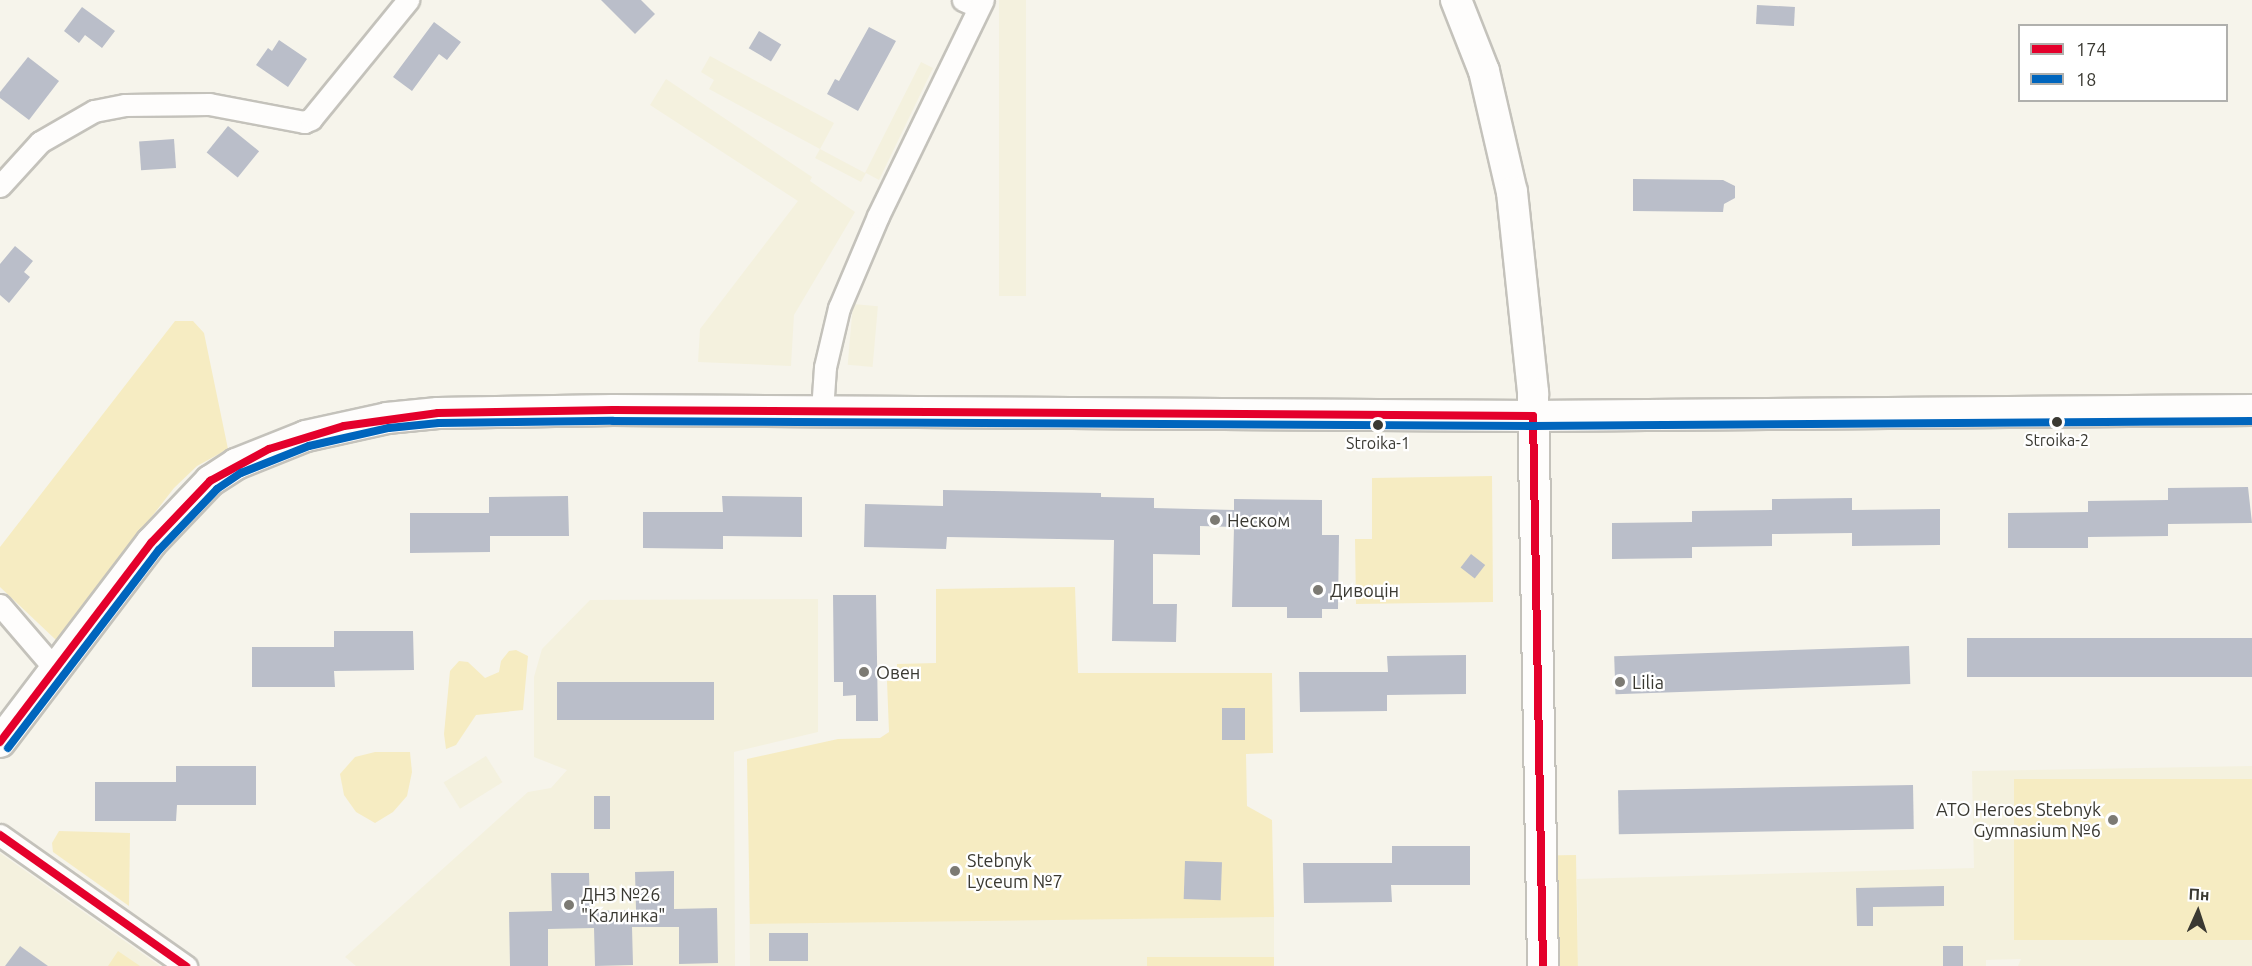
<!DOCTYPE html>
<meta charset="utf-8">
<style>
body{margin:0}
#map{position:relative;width:2252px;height:966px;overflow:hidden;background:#f6f4eb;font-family:Ubuntu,sans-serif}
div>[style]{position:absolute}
.built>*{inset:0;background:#f4f1de;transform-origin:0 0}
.green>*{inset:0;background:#f6ecc2;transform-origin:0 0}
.building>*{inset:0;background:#babec9;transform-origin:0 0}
.roads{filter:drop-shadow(2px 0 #c4c2bb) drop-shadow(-2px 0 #c4c2bb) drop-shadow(0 2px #c4c2bb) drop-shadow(0 -2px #c4c2bb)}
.street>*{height:21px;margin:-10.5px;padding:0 10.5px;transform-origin:10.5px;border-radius:10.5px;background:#fefdfc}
.secondary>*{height:30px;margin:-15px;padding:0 15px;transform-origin:15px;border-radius:15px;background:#fefdfc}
.bus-1>*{height:8px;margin:-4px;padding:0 4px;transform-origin:4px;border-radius:4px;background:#e4002b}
.bus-2>*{height:8px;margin:-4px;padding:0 4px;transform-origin:4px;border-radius:4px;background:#0065bd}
.dots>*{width:16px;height:16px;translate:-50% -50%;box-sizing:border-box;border:3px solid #fff;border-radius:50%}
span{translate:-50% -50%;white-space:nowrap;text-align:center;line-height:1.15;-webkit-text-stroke:4.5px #fff;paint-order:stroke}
.bus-label{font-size:16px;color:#3a3932}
.poi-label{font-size:18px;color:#3a3932}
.left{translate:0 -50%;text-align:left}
.right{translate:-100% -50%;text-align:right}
.legend{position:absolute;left:2018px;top:24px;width:210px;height:78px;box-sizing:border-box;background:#fff;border:2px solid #b0b0ad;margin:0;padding:8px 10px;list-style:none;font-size:18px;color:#3a3932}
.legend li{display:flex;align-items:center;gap:12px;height:30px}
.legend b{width:30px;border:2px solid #b0b0ad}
.north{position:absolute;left:2168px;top:882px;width:60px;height:60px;-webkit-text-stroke:4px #fff;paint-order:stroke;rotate:3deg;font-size:16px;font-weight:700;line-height:24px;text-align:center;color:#3a3932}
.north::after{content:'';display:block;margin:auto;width:21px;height:27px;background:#3a3932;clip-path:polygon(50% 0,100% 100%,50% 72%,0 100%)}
</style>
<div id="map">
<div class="built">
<div style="left:999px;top:0;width:27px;height:296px"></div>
<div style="clip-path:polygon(710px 56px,834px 123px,820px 149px,865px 173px,921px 62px,933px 68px,879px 180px,866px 173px,861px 182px,815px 158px,820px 149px,709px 89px,714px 80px,701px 72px)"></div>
<div style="clip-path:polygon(666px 79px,812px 177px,810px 181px,855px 212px,794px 315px,791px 366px,698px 362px,700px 329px,798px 201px,650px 105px)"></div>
<div style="left:853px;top:304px;width:25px;height:61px;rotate:5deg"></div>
<div style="clip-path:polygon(818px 599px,818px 732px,734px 752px,735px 966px,356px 966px,345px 957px,528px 792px,551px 788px,567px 770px,534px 757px,534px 677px,542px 649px,590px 600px)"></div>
<div style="left:486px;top:756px;width:31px;height:50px;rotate:58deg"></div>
<div style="clip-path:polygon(2252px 766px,2252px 966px,2018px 966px,2021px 959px,1986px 960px,1986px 966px,1578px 966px,1577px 879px,1974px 868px,1972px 771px)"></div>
<div style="clip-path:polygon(0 853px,160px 966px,0 966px)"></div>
<div style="clip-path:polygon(766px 855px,1153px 917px,1274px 917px,1274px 966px,750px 966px,749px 886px)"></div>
</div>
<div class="green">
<div style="clip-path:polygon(175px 321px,193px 321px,204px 333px,228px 449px,197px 466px,174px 488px,56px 640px,0 587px,0 547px)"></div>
<div style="clip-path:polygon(1492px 476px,1493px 602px,1356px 604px,1355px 539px,1372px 539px,1372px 478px)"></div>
<div style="clip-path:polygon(1075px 587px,1078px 673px,1272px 673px,1273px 753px,1246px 754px,1247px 806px,1272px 820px,1274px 917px,750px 924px,747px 759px,838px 739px,880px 738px,889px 732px,887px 681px,897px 681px,897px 664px,936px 663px,936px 589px)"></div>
<div style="clip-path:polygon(516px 650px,528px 656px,523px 710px,476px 715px,456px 745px,446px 749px,444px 734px,450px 671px,459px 661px,468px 662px,485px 678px,499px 672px,501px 661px,509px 651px)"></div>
<div style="clip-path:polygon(375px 752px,410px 752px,412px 772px,407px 796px,393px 812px,375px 823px,356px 812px,344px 795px,340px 774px,355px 757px)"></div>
<div style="left:2252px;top:779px;width:161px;height:238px;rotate:90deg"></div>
<div style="clip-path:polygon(59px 831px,130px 833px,129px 906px,53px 852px,52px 843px)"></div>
<div style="left:1576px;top:855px;width:111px;height:28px;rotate:89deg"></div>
<div style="clip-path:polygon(118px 951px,140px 966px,108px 966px)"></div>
<div style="left:1274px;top:957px;width:9px;height:127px;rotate:90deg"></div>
</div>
<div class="building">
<div style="clip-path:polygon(601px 0,641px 0,655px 14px,635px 34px)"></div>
<div style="left:1757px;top:5px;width:38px;height:19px;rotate:3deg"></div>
<div style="clip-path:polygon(82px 7px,115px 31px,102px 48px,85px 35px,79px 43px,64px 31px)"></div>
<div style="clip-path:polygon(434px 22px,461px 42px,447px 60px,439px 54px,412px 91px,393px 77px)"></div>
<div style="clip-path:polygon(869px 27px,896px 41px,858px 111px,827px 94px,835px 79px,839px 81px)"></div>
<div style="left:759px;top:31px;width:26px;height:20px;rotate:31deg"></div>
<div style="clip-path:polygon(279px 40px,307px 59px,288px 87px,256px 65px,268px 48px,272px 51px)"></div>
<div style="clip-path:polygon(28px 57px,59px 81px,29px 120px,0 98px,0 92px)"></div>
<div style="left:228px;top:126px;width:40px;height:34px;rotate:39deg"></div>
<div style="left:174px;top:139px;width:29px;height:35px;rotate:86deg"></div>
<div style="clip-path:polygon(1633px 179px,1723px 180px,1735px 186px,1735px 198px,1724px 204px,1723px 212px,1633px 211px)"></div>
<div style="clip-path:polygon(15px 246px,33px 261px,24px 272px,30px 277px,9px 303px,0 295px,0 264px)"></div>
<div style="clip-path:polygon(2248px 487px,2252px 523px,2168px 524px,2168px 536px,2088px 537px,2088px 548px,2008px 548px,2008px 513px,2088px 512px,2088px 501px,2168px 500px,2168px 488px)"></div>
<div style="clip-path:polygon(943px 490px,1101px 493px,1101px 497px,1154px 498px,1154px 508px,1234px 510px,1234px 499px,1322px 500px,1322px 535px,1339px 535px,1338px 609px,1322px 609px,1322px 618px,1287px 618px,1287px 607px,1232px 607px,1234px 527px,1200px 526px,1200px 555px,1153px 554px,1153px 604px,1177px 604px,1176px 642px,1112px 641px,1114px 540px,947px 537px,946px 549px,864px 547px,865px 504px,943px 506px)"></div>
<div style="clip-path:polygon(568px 496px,569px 536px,490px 536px,490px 552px,410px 553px,410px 513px,489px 513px,489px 497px)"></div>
<div style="clip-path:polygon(722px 496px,802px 497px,802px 537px,723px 536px,723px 549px,643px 548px,643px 512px,723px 512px)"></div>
<div style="clip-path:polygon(1852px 498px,1852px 510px,1940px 509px,1940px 545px,1852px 546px,1852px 533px,1772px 534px,1772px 546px,1692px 547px,1692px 558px,1612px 559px,1612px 523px,1692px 522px,1692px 511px,1772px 510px,1772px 499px)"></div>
<div style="left:1471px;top:554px;width:18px;height:17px;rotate:38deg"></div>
<div style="clip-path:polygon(833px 595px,876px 595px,878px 721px,856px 721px,856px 695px,843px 696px,843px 682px,834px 682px)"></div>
<div style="clip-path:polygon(334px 631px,413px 631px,414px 670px,334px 671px,335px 687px,252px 687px,252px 647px,334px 647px)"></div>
<div style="left:2252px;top:638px;width:39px;height:285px;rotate:90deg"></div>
<div style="left:1909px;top:646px;width:38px;height:295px;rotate:88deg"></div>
<div style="clip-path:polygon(1466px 655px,1466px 694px,1387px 695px,1387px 711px,1300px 712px,1299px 672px,1388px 672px,1387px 656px)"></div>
<div style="left:714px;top:682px;width:38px;height:157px;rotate:90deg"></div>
<div style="left:1222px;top:708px;width:23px;height:32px"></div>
<div style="clip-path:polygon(176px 766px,256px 766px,256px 805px,177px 805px,176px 821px,95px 821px,95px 782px,176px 782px)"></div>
<div style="left:1913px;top:785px;width:44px;height:295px;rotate:89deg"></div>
<div style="left:594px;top:796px;width:16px;height:33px"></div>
<div style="clip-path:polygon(1392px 846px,1470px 846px,1470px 885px,1391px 885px,1392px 902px,1304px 903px,1303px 863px,1392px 863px)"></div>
<div style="left:1185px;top:861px;width:37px;height:38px;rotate:2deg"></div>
<div style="clip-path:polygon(674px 871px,674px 909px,717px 908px,718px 963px,679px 964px,679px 927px,632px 927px,633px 965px,595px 966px,594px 928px,548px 929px,548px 966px,510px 966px,509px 912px,552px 911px,551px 873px,589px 873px,590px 911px,636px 910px,635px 872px)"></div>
<div style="clip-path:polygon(1944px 886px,1944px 906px,1873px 907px,1873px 926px,1857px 926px,1856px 888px)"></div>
<div style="left:769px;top:933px;width:39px;height:28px"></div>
<div style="clip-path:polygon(20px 946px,48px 966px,5px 966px)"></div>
<div style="left:1943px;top:946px;width:20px;height:20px"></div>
</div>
<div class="roads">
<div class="street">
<div style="left:963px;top:0;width:17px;rotate:24deg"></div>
<div style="left:0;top:186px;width:59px;rotate:-47.7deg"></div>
<div style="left:40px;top:142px;width:62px;rotate:-29.9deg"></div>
<div style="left:94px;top:111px;width:32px;rotate:-11deg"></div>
<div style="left:125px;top:105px;width:84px;rotate:-0.7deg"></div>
<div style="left:209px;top:104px;width:97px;rotate:10.7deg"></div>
<div style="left:304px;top:122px;width:8px;rotate:-23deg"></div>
<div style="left:311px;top:119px;width:154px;rotate:-50.8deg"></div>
<div style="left:822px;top:411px;width:44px;rotate:-86.1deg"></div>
<div style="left:825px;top:367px;width:61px;rotate:-76.7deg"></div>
<div style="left:839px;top:308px;width:100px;rotate:-67deg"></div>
<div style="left:878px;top:216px;width:240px;rotate:-64.1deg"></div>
<div style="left:0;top:605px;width:84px;rotate:49.3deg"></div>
<div style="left:0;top:835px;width:228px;rotate:35.2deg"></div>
</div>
<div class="secondary">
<div style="left:1456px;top:0;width:76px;rotate:68.5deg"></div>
<div style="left:1484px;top:71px;width:124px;rotate:77deg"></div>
<div style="left:1512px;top:192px;width:202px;rotate:84deg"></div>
<div style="left:1533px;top:393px;width:573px;rotate:89deg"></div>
<div style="left:0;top:742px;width:250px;rotate:-52.8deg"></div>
<div style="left:151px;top:543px;width:86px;rotate:-46.4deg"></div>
<div style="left:210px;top:481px;width:31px;rotate:-33deg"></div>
<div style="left:236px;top:464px;width:75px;rotate:-21.8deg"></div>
<div style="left:306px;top:436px;width:83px;rotate:-12.5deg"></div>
<div style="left:387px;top:418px;width:51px;rotate:-5.6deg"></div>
<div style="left:438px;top:413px;width:175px;rotate:-1deg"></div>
<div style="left:613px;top:410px;width:920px;rotate:0.37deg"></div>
<div style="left:1533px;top:416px;width:719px;rotate:-0.48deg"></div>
</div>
</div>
<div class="bus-1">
<div style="left:0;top:742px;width:250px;rotate:-52.8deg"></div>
<div style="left:151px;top:543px;width:86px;rotate:-46.4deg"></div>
<div style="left:210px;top:481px;width:67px;rotate:-28.5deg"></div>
<div style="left:269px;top:449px;width:78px;rotate:-17deg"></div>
<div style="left:344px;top:426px;width:95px;rotate:-7.9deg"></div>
<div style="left:438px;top:413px;width:175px;rotate:-1deg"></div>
<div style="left:613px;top:410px;width:920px;rotate:0.37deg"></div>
<div style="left:1533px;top:416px;width:550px;rotate:88.96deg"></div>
<div style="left:0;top:835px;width:228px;rotate:35.2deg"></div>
</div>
<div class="bus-2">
<div style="left:8px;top:748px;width:249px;rotate:-52.7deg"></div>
<div style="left:159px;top:550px;width:84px;rotate:-46.4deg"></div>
<div style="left:217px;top:489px;width:29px;rotate:-34deg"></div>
<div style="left:241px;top:473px;width:73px;rotate:-21.7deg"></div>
<div style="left:309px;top:446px;width:82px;rotate:-12.7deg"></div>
<div style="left:389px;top:428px;width:50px;rotate:-5.7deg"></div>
<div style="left:439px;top:423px;width:174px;rotate:-0.7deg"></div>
<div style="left:613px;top:421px;width:920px;rotate:0.31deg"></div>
<div style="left:1533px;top:426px;width:719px;rotate:-0.4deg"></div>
</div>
<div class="dots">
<div style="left:2057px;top:422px;background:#3a3932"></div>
<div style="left:1378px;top:425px;background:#3a3932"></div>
<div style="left:1215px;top:520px;background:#7c7a73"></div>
<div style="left:1318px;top:590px;background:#7c7a73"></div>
<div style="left:864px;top:672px;background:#7c7a73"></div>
<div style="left:1620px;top:682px;background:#7c7a73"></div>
<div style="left:2113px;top:820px;background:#7c7a73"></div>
<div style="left:955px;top:871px;background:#7c7a73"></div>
<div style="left:569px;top:905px;background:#7c7a73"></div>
</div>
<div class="bus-label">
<span style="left:2057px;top:440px">Stroika-2</span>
<span style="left:1378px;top:443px">Stroika-1</span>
</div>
<div class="poi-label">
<span class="left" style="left:1227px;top:520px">Неском</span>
<span class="left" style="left:1330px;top:590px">Дивоцін</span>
<span class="left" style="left:876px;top:672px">Овен</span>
<span class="left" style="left:1632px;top:682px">Lilia</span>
<span class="right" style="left:2101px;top:820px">ATO Heroes Stebnyk<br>Gymnasium №6</span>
<span class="left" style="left:967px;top:871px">Stebnyk<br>Lyceum №7</span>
<span class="left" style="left:581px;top:905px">ДНЗ №26<br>"Калинка"</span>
</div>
<ul class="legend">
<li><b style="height:8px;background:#e4002b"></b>174</li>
<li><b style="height:8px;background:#0065bd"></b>18</li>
</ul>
<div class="north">Пн</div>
</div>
